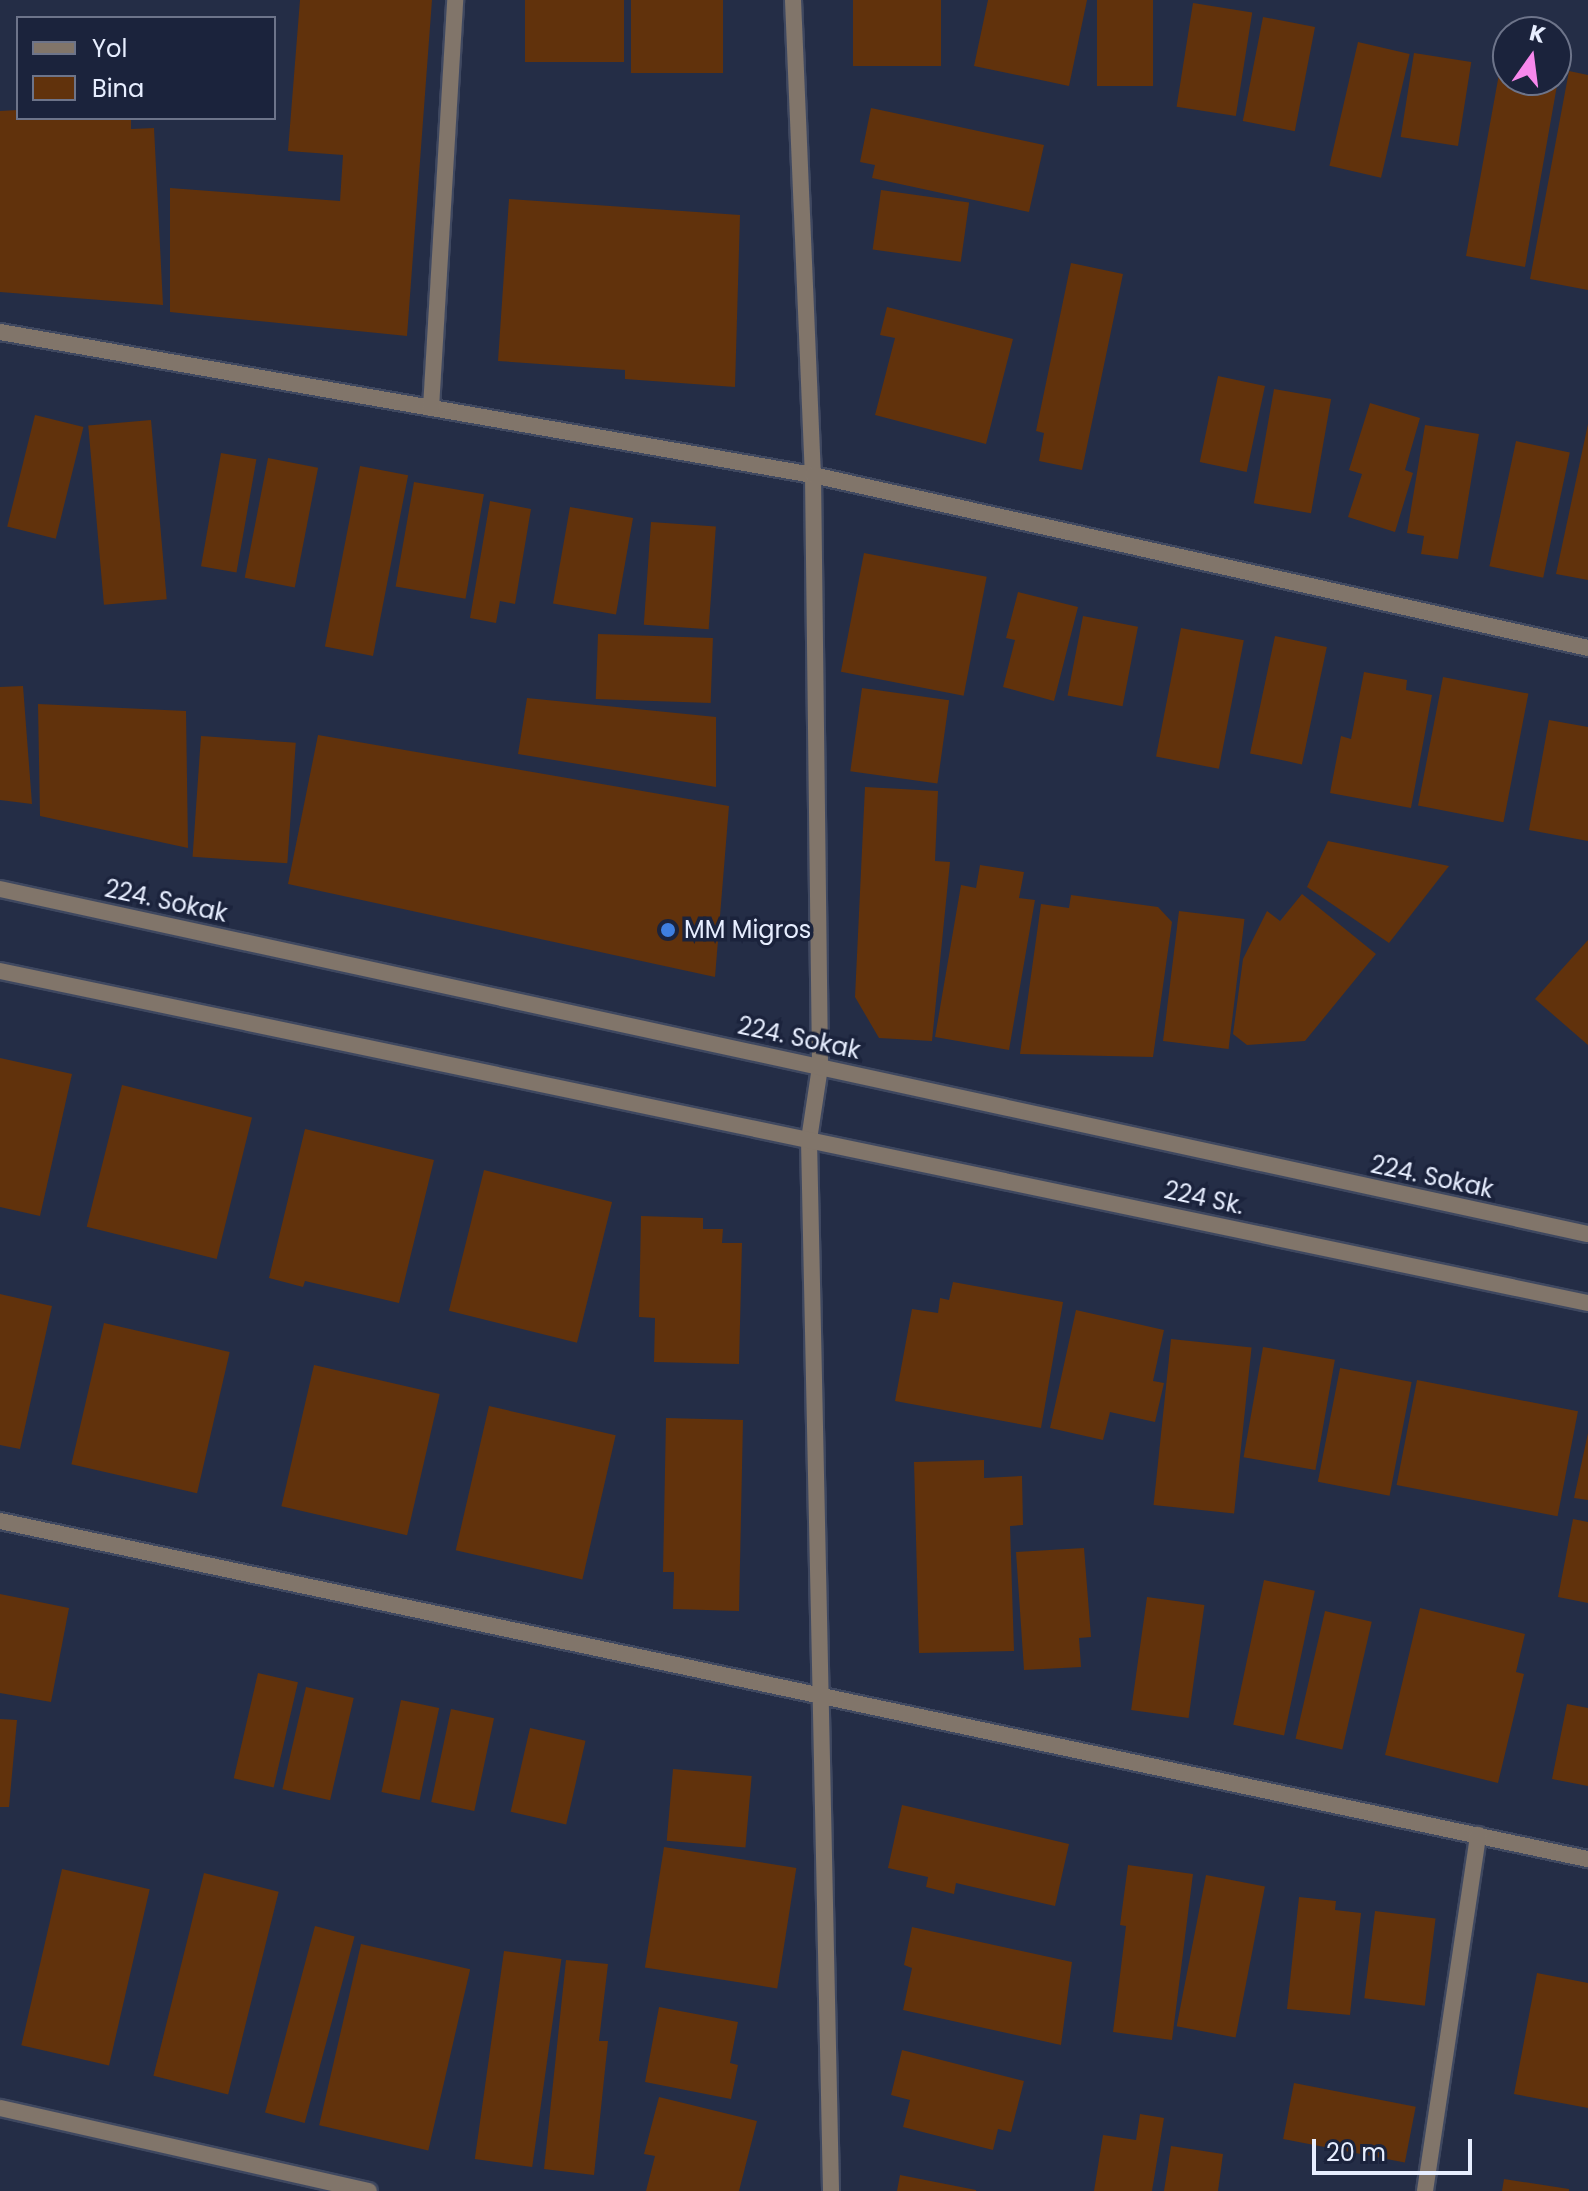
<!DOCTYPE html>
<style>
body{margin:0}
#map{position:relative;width:1588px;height:2191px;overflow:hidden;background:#242d46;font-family:Poppins,sans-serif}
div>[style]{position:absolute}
.building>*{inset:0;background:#61320c;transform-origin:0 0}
.roads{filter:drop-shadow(2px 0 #3f4860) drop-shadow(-2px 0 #3f4860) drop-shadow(0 2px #3f4860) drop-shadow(0 -2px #3f4860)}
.minor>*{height:16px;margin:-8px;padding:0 8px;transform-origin:8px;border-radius:8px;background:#81756a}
.tertiary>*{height:16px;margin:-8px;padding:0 8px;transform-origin:8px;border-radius:8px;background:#81756a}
.dots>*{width:22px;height:22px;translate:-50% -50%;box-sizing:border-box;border:4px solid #1b233c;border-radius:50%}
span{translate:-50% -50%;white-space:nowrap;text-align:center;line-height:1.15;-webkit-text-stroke:7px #1b233c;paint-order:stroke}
.street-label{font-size:24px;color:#e7eeff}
.poi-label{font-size:24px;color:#e7eeff}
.left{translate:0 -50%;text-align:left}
.legend{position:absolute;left:16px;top:16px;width:260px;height:104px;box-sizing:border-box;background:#1b233c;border:2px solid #6d748a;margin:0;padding:10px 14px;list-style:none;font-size:24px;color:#e7eeff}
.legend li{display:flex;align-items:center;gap:16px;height:40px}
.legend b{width:40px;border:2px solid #6d748a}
.north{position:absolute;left:1492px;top:16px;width:80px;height:80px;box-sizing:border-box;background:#1b233c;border:2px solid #6d748a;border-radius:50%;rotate:14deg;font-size:22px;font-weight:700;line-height:32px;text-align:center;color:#e7eeff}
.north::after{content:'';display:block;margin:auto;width:28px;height:36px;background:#f788ec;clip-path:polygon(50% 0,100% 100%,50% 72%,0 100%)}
.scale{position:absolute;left:1312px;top:2139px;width:160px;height:36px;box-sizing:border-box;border:4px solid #e7eeff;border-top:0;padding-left:10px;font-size:24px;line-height:28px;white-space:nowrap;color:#e7eeff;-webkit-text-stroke:6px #1b233c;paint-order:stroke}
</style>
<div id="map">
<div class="building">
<div style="clip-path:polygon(300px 0,432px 0,407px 336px,170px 312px,170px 188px,340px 201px,343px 155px,288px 151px)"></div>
<div style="left:525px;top:0;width:99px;height:62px"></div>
<div style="left:631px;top:0;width:92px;height:73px"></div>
<div style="left:853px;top:0;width:88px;height:66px"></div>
<div style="clip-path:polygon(988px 0,1087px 0,1069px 86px,974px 66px)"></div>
<div style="left:1097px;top:0;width:56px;height:86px"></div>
<div style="left:1193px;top:3px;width:60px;height:105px;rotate:9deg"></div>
<div style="left:1263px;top:17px;width:53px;height:106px;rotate:11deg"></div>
<div style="left:1358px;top:42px;width:53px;height:127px;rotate:13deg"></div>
<div style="left:1414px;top:53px;width:58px;height:85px;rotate:9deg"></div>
<div style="clip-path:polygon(1501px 63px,1508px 65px,1508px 80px,1556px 80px,1559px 74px,1525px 267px,1466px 256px)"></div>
<div style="clip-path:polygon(1569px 71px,1588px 75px,1588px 290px,1530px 279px)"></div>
<div style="clip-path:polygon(871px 108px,1044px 145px,1029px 212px,872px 178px,875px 165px,860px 162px)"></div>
<div style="clip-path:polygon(18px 110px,18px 118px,131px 118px,131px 129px,154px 128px,163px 305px,0 292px,0 111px)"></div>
<div style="left:881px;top:190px;width:89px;height:60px;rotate:8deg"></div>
<div style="clip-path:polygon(509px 199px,740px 215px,735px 387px,625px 379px,625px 370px,498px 361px)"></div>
<div style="clip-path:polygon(1071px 263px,1123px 274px,1082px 470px,1039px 461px,1044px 433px,1036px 431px)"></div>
<div style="clip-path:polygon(887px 307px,1013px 339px,986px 444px,875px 415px,895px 338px,880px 335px)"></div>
<div style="left:1218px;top:376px;width:48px;height:88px;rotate:12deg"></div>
<div style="left:1274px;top:389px;width:58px;height:116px;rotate:10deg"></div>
<div style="clip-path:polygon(1370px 403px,1420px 418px,1405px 470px,1413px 473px,1395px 532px,1348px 517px,1362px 474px,1349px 470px)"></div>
<div style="left:35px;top:415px;width:50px;height:115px;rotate:14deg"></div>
<div style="left:151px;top:420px;width:180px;height:63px;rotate:85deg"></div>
<div style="clip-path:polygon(1588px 424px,1588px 580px,1556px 574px)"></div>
<div style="clip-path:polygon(1425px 425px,1479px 434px,1458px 559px,1421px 554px,1424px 536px,1407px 533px)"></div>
<div style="left:1516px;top:441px;width:55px;height:128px;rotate:12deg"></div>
<div style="left:221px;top:453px;width:36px;height:115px;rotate:10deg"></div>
<div style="left:268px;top:458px;width:51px;height:122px;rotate:11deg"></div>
<div style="left:360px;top:466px;width:49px;height:184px;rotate:11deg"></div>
<div style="left:414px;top:482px;width:71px;height:106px;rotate:10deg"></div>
<div style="clip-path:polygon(490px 501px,531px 509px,515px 604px,500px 601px,496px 623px,470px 618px)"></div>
<div style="left:570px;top:507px;width:64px;height:98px;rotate:10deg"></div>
<div style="left:651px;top:522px;width:65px;height:103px;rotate:4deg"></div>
<div style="left:864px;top:553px;width:125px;height:121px;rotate:11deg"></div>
<div style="clip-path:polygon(1018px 592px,1078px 607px,1054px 701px,1003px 687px,1015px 640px,1006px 638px)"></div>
<div style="left:1083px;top:616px;width:56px;height:81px;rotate:11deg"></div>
<div style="left:1181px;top:628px;width:64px;height:131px;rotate:11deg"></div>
<div style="left:598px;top:634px;width:115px;height:65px;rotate:2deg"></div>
<div style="left:1275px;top:636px;width:53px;height:120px;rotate:12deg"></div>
<div style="clip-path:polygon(1364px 672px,1407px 680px,1406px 690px,1432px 695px,1411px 808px,1330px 793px,1341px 736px,1351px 739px)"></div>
<div style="left:1443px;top:677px;width:87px;height:131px;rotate:11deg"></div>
<div style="clip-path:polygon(23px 686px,32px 804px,0 800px,0 687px)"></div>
<div style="left:862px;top:688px;width:88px;height:84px;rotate:8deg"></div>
<div style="clip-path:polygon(527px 698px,716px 717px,716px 787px,518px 754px)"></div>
<div style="clip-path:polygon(38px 704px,186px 711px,188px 848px,40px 816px)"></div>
<div style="clip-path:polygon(1549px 720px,1588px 727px,1588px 841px,1529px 830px)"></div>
<div style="clip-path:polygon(318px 735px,729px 806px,715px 977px,288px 884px)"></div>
<div style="left:201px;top:736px;width:95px;height:121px;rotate:4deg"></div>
<div style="clip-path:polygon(865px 787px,938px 791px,935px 861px,950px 862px,932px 1041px,879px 1038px,855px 997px)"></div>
<div style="clip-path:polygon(1328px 841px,1449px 866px,1389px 943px,1307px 887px)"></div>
<div style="clip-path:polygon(980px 865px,1024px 872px,1019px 898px,1035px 900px,1009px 1050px,935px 1037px,961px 885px,976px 888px)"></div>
<div style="clip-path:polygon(1302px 894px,1376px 954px,1305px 1041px,1247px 1045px,1233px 1034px,1243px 959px,1267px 911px,1280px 921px)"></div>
<div style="clip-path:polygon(1071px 895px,1158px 907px,1172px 922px,1153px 1057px,1020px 1054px,1041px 904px,1069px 908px)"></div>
<div style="left:1179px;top:911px;width:66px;height:131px;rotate:7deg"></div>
<div style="clip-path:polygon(1588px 940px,1588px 1045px,1535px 999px)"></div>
<div style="clip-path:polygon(0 1058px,72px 1074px,40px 1216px,0 1207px)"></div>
<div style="left:122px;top:1085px;width:134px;height:146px;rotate:14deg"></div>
<div style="clip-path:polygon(305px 1129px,434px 1160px,399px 1303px,305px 1281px,303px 1287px,269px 1278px)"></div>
<div style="left:484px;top:1170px;width:132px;height:145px;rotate:14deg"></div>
<div style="clip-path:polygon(641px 1216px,703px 1218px,703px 1229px,723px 1229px,722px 1243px,742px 1243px,739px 1364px,654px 1362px,655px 1318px,639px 1317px)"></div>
<div style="clip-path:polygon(953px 1282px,1063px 1302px,1041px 1428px,895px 1401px,912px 1309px,938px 1313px,940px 1298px,949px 1300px)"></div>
<div style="clip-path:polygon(0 1294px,52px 1306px,20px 1449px,0 1445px)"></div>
<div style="clip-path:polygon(1076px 1310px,1164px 1330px,1153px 1381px,1164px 1383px,1155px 1422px,1110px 1412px,1103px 1440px,1050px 1428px)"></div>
<div style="left:104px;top:1323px;width:129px;height:145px;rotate:13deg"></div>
<div style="left:1171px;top:1339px;width:81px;height:167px;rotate:6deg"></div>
<div style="left:1263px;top:1347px;width:73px;height:112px;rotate:10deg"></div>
<div style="left:314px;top:1365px;width:129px;height:145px;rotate:13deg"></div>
<div style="left:1340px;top:1368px;width:73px;height:116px;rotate:11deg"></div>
<div style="left:1417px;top:1380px;width:164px;height:107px;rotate:11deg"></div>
<div style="left:489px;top:1406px;width:130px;height:148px;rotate:13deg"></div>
<div style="clip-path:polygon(666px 1418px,743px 1420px,739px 1611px,673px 1609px,674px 1572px,663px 1572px)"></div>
<div style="clip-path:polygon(1588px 1433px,1588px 1500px,1574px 1498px)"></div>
<div style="clip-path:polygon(984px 1460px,984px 1478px,1022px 1476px,1023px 1525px,1010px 1526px,1014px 1651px,919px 1653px,914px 1462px)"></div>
<div style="clip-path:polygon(1573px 1519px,1588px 1522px,1588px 1603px,1558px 1597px)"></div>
<div style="clip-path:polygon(1084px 1548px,1091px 1637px,1079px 1638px,1081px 1667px,1024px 1670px,1016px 1552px)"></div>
<div style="left:1264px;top:1580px;width:52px;height:148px;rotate:12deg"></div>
<div style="clip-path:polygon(0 1594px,69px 1608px,51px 1702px,0 1693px)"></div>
<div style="left:1147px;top:1597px;width:58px;height:114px;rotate:8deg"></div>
<div style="clip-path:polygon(1420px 1608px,1525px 1634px,1516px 1672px,1524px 1674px,1498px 1783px,1385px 1755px)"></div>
<div style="left:1325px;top:1611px;width:48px;height:131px;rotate:13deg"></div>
<div style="left:258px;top:1673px;width:41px;height:108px;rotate:13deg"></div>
<div style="left:306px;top:1687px;width:49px;height:105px;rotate:13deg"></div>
<div style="left:401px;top:1700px;width:39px;height:94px;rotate:12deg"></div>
<div style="clip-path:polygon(1567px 1704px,1588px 1708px,1588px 1786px,1552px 1779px)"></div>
<div style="left:451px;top:1709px;width:44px;height:95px;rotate:12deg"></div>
<div style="clip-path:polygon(0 1719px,17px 1720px,9px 1807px,0 1807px)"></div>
<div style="left:530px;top:1728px;width:57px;height:86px;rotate:13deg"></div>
<div style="left:673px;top:1769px;width:79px;height:72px;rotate:5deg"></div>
<div style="clip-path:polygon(902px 1805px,1069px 1844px,1055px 1906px,956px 1883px,954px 1894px,926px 1887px,928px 1877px,888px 1868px)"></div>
<div style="left:664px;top:1847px;width:134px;height:122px;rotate:9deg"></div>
<div style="clip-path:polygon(1128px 1865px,1193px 1874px,1172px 2040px,1113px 2032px,1126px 1926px,1120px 1925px)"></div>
<div style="left:62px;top:1869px;width:90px;height:181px;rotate:13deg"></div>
<div style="left:204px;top:1873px;width:77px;height:209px;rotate:14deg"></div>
<div style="left:1206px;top:1875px;width:60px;height:154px;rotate:11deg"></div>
<div style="clip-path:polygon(1299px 1897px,1336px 1901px,1335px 1910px,1361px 1913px,1350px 2015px,1287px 2009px)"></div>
<div style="left:1375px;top:1911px;width:61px;height:88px;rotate:7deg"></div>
<div style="left:315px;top:1926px;width:41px;height:193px;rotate:15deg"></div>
<div style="clip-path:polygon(912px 1927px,1072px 1962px,1061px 2045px,903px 2010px,912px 1968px,904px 1965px)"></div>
<div style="left:361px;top:1944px;width:112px;height:186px;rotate:13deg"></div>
<div style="left:504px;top:1951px;width:58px;height:210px;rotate:8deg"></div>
<div style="clip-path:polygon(566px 1960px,608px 1964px,599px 2041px,608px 2041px,594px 2175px,544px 2169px)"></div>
<div style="clip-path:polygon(1537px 1973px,1588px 1983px,1588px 2108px,1514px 2094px)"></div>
<div style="clip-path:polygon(659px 2007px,738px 2022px,730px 2063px,738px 2065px,731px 2099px,645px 2082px)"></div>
<div style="clip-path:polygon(902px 2050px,1024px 2081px,1011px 2132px,998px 2129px,993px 2150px,903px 2127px,910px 2100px,891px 2095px)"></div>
<div style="left:1294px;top:2083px;width:124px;height:57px;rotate:11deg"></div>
<div style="clip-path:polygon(659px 2097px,757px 2121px,739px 2191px,646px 2191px,655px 2156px,644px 2154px)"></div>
<div style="clip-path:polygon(1140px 2114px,1164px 2118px,1152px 2191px,1094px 2191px,1103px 2135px,1136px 2140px)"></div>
<div style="clip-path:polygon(1171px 2146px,1223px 2154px,1218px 2191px,1164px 2191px)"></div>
<div style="clip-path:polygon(900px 2175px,976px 2190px,976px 2191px,897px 2191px)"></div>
<div style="clip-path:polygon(1504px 2179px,1569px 2189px,1569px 2191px,1502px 2191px)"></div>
</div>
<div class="roads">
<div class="minor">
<div style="left:793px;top:0;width:475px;rotate:87.6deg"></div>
<div style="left:813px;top:475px;width:592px;rotate:89.32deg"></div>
<div style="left:820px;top:1067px;width:74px;rotate:98.6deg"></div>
<div style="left:809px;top:1140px;width:1051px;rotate:88.8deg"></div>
<div style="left:0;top:332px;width:825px;rotate:9.98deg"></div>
<div style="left:813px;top:475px;width:794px;rotate:12.58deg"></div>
<div style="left:431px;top:408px;width:409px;rotate:-86.6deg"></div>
<div style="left:0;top:1521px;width:1624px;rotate:12.02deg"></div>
<div style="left:0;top:2108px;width:378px;rotate:12.7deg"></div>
<div style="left:1425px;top:2191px;width:360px;rotate:-81.5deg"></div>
</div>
<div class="tertiary">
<div style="left:0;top:889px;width:1625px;rotate:12.26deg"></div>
<div style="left:0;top:971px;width:1622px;rotate:11.81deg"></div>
</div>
</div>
<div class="dots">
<div style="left:668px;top:930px;background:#3f7fe0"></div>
</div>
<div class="street-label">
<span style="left:166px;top:901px;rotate:12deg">224. Sokak</span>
<span style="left:799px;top:1038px;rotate:12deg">224. Sokak</span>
<span style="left:1432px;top:1177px;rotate:12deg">224. Sokak</span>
<span style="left:1204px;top:1198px;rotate:12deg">224 Sk.</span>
</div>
<div class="poi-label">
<span class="left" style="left:684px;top:930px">MM Migros</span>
</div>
<ul class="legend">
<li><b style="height:10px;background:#81756a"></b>Yol</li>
<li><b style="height:22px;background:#61320c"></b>Bina</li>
</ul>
<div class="north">K</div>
<div class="scale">20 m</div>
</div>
